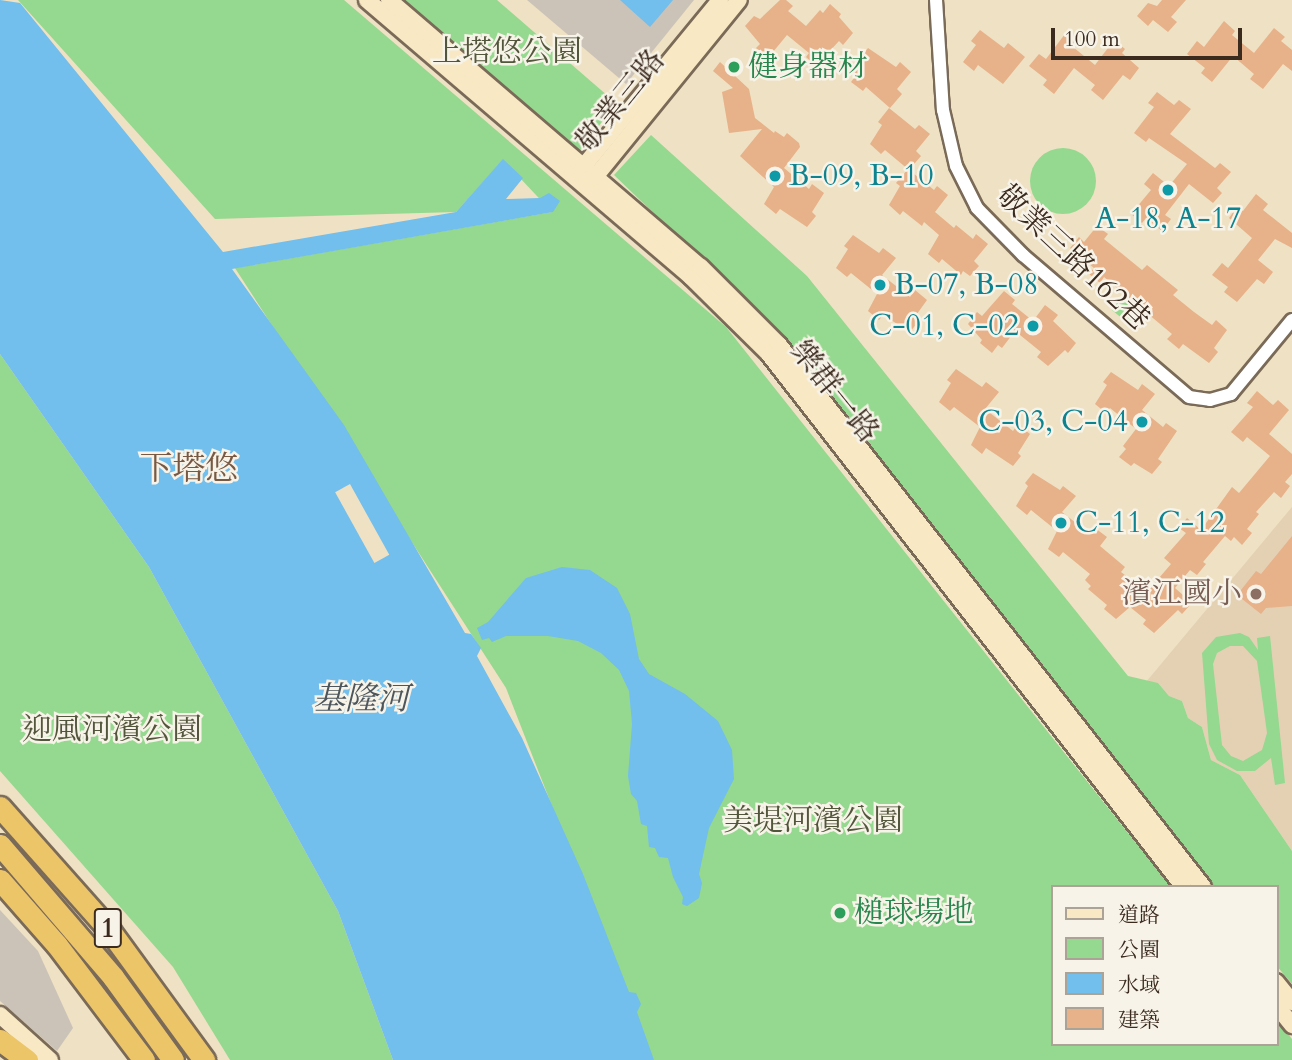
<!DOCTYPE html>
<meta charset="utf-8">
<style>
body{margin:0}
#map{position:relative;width:1292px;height:1060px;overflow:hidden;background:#efe1c3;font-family:Cardo,"Noto Serif TC",serif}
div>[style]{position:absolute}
.built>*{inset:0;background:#e4d1b4}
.industrial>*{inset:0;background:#cbc3b8}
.green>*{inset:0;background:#95d88f;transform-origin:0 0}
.round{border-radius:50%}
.water>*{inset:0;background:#72beec}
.pier>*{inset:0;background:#efe1c3;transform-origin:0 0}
.building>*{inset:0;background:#e7b18a}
.roads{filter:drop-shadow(2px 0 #7a6a58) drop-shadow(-2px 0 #7a6a58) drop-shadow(0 2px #7a6a58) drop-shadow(0 -2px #7a6a58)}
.street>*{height:12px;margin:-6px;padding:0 6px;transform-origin:6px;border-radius:6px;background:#fff}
.secondary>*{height:16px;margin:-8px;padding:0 8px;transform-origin:8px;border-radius:8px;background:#f8e8c3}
.highway>*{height:21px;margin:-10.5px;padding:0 10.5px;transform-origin:10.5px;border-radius:10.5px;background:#edc569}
.dots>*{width:19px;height:19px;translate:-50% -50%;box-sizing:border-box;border:4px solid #f7f3e8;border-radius:50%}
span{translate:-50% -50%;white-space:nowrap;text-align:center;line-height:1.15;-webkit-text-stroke:5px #f7f3e8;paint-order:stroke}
.shield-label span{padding:2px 5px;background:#f7f3e8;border:2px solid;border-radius:5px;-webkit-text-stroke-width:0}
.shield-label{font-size:28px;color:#3b2a1e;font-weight:700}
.park-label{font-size:30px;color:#52563a}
.leisure-label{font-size:30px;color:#27864d}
.left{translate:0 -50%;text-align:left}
.street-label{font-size:30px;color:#3b2a1e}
.culture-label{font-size:30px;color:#0d838f}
.right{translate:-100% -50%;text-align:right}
.education-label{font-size:30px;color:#785e54}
.water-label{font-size:32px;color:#4c565c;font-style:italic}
.quarter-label{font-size:33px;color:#775944}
.legend{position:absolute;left:1051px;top:885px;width:228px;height:161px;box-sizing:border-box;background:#f7f3e8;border:2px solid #aca397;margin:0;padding:9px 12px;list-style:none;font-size:21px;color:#3b2a1e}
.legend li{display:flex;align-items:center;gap:14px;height:35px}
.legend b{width:35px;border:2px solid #aca397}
.scale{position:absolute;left:1051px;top:28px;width:191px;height:32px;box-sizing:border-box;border:4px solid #3b2a1e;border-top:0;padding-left:9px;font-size:21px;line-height:24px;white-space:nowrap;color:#3b2a1e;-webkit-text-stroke:5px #f7f3e8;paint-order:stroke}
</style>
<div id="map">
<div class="built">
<div style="clip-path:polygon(1292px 507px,1292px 851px,1240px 775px,1211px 760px,1202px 727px,1188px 718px,1182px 701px,1169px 696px,1158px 683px,1146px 682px)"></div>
</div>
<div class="industrial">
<div style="clip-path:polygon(527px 0,694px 0,626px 84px)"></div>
<div style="clip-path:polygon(0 910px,38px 951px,73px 1028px,57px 1051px,0 1001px)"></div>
</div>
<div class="green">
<div style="clip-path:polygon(18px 0,344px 0,726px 327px,1171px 887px,1052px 887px,1052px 1044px,1276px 1044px,1276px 1019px,1292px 1039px,1292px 1060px,651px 1060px,506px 688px,235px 268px,552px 212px,503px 160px,456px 212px,215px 219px)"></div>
<div style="clip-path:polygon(397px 0,497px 0,616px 103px,581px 150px,570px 149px)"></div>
<div style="clip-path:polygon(651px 135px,807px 276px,1128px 676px,1158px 683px,1169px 696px,1182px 701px,1188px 718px,1202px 727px,1211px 760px,1240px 775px,1292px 851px,1292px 984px,1276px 965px,1276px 887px,1215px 887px,772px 327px,614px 175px)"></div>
<div class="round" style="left:1030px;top:148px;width:66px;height:66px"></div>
<div style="left:1126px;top:292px;width:27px;height:23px;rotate:39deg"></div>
<div style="clip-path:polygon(0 354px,149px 567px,338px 911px,393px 1060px,230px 1060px,173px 967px,0 771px)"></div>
<div style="clip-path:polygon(evenodd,1240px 633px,1249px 637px,1258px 650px,1257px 638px,1270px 636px,1285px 783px,1275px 785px,1271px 758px,1255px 771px,1237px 771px,1217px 760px,1209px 744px,1202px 653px,1216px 637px,1240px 633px,1230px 646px,1243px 646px,1257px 661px,1267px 733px,1262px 750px,1243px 761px,1231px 756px,1222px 745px,1213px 664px,1217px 653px,1230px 646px)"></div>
</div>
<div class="water">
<div style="clip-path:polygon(0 0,20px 3px,223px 252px,456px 212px,503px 159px,523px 178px,506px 199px,540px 198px,549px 193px,560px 201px,553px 212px,232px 269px,344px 425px,465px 633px,471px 634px,481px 648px,477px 656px,522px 738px,583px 874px,629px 992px,636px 993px,641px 1004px,637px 1012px,654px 1060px,393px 1060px,338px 911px,149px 567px,0 354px)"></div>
<div style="clip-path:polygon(620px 0,673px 0,650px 27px)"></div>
<div style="clip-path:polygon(562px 567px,590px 570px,617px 588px,630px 614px,639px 659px,649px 674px,685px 694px,718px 721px,732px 750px,734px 779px,709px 828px,699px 874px,702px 883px,699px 898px,687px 906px,682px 904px,683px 897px,673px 877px,668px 858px,659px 857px,655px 848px,649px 847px,647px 826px,641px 824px,637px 801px,631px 794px,628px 776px,632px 724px,629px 691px,619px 670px,601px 653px,578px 641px,548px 636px,506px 636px,492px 642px,489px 638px,482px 640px,477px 628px,488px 622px,526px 578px)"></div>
</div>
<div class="pier">
<div style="left:350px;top:484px;width:81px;height:17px;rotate:61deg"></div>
</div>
<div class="building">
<div style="clip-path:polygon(780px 0,786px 0,793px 6px,788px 11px,806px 26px,820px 10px,823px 13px,830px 4px,841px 14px,839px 17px,853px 33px,843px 45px,839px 41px,816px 66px,806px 57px,809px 53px,787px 35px,768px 58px,756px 48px,760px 44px,745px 26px,754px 16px,760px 19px)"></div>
<div style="clip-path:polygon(1162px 0,1186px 0,1171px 17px,1177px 22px,1168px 32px,1153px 20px,1148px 26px,1137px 16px,1148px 3px,1157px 6px)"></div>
<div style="clip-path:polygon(1224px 21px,1235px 31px,1232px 35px,1254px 53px,1274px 28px,1285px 37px,1281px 41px,1292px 50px,1292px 71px,1283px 64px,1263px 89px,1250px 79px,1254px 74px,1233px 56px,1212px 82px,1201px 73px,1205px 68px,1187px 54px,1197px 41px,1204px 47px)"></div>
<div style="clip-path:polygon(980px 30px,1004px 48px,1008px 43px,1025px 57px,1003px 84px,978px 65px,974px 71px,963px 62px,976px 45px,971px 41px)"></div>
<div style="clip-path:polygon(1065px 34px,1076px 43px,1073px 47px,1095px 65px,1114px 40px,1125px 49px,1122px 53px,1139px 68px,1130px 80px,1123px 75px,1103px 100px,1091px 90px,1095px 85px,1074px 68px,1054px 94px,1043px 85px,1047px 80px,1029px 66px,1039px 54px,1046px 59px)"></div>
<div style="clip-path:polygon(868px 48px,896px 67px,900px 62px,911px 72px,897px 89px,902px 94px,890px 108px,866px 87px,863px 91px,851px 82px,857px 74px,853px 71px,861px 61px,859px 60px)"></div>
<div style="clip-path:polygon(720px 62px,749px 89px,755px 118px,774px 133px,775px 131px,784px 137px,787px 133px,799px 143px,800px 147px,784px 168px,809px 189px,812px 184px,824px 193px,812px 212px,816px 216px,807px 227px,780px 209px,776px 214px,764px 204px,774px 187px,740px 156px,762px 129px,729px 133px,722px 92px,733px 88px,713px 71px)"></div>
<div style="clip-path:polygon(1157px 92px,1174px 105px,1179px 100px,1191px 109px,1170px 134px,1215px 168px,1220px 163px,1231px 172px,1217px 188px,1222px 193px,1213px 203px,1189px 184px,1165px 215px,1171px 219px,1162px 231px,1146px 218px,1142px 223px,1131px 214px,1151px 190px,1144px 184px,1153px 173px,1169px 186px,1187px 164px,1149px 138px,1146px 142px,1134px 133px,1154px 107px,1148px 103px)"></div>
<div style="clip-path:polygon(889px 108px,915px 129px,919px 125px,930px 134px,916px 151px,921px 156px,909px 170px,885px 150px,881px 154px,870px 144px,882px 125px,878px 122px)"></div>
<div style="clip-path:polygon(908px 169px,934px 190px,937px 186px,948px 195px,935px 212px,954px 228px,956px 225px,973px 239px,976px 234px,988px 244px,974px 261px,979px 266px,970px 276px,963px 271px,961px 275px,942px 259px,939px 263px,928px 254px,939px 235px,924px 222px,922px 226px,903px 211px,900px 215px,889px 205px,900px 186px,896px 183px)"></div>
<div style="clip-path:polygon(1256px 194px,1268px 204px,1263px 210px,1292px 233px,1292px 248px,1275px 239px,1258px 260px,1273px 272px,1264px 284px,1257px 279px,1237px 302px,1224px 292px,1228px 287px,1212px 275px,1222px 263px,1228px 268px,1252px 238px,1229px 218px,1237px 207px,1243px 211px)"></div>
<div style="clip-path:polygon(1097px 226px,1108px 234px,1104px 239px,1142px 270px,1147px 265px,1178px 290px,1173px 295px,1194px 312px,1212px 325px,1216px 320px,1227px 330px,1214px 348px,1218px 352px,1209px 363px,1183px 344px,1179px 349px,1167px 339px,1172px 334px,1104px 277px,1100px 283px,1089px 274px,1094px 268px,1070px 248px,1079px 237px,1084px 242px)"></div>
<div style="clip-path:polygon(853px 235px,879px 253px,883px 248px,896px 258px,882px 275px,910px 297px,915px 290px,927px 300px,914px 318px,918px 322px,910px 332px,883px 315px,879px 320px,868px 311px,877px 294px,851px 273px,847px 277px,836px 268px,848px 249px,844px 246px)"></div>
<div style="clip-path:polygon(1004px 291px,1015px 300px,1012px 304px,1033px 321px,1045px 305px,1058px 315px,1053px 321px,1076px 343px,1068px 353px,1065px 350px,1048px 366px,1037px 357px,1041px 352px,1015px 331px,1002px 348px,998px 345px,992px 353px,980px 343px,982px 340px,968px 324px,977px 312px,982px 316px)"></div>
<div style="clip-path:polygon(956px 369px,982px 387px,986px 382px,999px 392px,985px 409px,1013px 431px,1018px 424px,1030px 434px,1018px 453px,1021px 456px,1013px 466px,986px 448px,982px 454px,971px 445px,980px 427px,954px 407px,950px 411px,939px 402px,951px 383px,947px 380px)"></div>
<div style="clip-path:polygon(1111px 372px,1138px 390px,1142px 384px,1155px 394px,1142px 410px,1163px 427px,1166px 423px,1177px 431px,1158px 459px,1162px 462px,1152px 474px,1134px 463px,1131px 466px,1119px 457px,1126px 449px,1123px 446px,1136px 429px,1110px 408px,1106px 413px,1095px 404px,1107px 385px,1103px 382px)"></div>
<div style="clip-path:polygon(1257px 391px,1273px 405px,1278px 400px,1289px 410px,1269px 434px,1292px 454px,1292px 474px,1285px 482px,1290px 486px,1281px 498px,1274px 492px,1256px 512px,1259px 514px,1247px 529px,1252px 533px,1242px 545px,1234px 537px,1231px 541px,1225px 536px,1203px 562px,1206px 564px,1197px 575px,1190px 570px,1175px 588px,1192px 603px,1182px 614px,1178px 610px,1154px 633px,1143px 624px,1146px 620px,1130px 607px,1116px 619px,1104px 609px,1107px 605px,1088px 589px,1091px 586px,1085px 580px,1090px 574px,1063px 552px,1059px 557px,1048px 549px,1057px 531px,1031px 510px,1027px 515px,1016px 506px,1028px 486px,1025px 483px,1033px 473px,1060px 490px,1063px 486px,1076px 496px,1062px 512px,1090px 534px,1095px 528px,1107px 537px,1100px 546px,1125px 567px,1121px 572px,1147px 592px,1171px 564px,1164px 558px,1186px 533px,1179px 528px,1187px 518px,1201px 530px,1232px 487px,1239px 493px,1270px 456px,1247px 437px,1243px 442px,1231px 432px,1253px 407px,1247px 403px)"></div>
<div style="clip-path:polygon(1292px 536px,1292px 606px,1266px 608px,1261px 614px,1237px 595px,1256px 571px,1261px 574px)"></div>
</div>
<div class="roads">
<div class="street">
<div style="left:936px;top:0;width:110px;rotate:86.4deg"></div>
<div style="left:943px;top:110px;width:57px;rotate:76.9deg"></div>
<div style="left:956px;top:166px;width:47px;rotate:63.4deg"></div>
<div style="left:977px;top:208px;width:66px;rotate:45.6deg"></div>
<div style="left:1023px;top:255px;width:218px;rotate:40.5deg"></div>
<div style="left:1189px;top:397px;width:21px;rotate:8deg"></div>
<div style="left:1210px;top:400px;width:22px;rotate:-16deg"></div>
<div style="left:1231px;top:394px;width:96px;rotate:-50.5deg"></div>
</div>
<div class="secondary">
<div style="left:367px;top:0;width:426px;rotate:40.5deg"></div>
<div style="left:691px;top:277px;width:110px;rotate:44.6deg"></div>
<div style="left:769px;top:354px;width:676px;rotate:52.1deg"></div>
<div style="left:389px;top:0;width:411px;rotate:40.6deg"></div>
<div style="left:701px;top:267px;width:110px;rotate:45deg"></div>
<div style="left:779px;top:345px;width:688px;rotate:51.96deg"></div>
<div style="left:582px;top:177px;width:10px;rotate:-84deg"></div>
<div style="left:583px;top:167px;width:216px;rotate:-50.6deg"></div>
<div style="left:586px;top:180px;width:9px;rotate:-18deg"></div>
<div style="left:595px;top:177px;width:228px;rotate:-50.9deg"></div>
<div style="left:1276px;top:982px;width:26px;rotate:51deg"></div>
<div style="left:1276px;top:1005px;width:26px;rotate:51deg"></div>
<div style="left:0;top:1015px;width:67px;rotate:42deg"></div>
</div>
<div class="highway">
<div style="left:0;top:807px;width:166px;rotate:48.4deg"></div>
<div style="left:110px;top:931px;width:160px;rotate:53.9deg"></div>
<div style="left:0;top:845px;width:174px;rotate:49.4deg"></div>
<div style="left:113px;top:977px;width:102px;rotate:54.1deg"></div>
<div style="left:0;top:880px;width:86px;rotate:48.8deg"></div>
<div style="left:57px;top:945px;width:144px;rotate:52.9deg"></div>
<div style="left:0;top:1040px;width:34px;rotate:37deg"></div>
</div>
</div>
<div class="dots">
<div style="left:734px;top:67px;background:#2e9e5b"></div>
<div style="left:775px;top:176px;background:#0f9aa8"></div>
<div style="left:1168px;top:190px;background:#0f9aa8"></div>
<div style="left:880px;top:285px;background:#0f9aa8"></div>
<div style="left:1033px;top:326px;background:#0f9aa8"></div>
<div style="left:1142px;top:422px;background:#0f9aa8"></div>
<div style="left:1061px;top:523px;background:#0f9aa8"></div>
<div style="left:1256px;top:594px;background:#8d6e63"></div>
<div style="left:840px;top:913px;background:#2e9e5b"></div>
</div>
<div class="shield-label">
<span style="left:108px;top:928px">1</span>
</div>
<div class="park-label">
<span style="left:507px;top:52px">上塔悠公園</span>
<span style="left:112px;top:730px">迎風河濱公園</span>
<span style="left:813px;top:821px">美堤河濱公園</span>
</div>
<div class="leisure-label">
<span class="left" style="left:748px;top:67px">健身器材</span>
<span class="left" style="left:854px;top:913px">槌球場地</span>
</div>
<div class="street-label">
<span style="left:621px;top:101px;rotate:-51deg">敬業三路</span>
<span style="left:1073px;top:258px;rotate:43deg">敬業三路162巷</span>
<span style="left:834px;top:392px;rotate:51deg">樂群一路</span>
</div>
<div class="culture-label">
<span class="left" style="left:789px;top:176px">B-09, B-10</span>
<span style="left:1168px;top:219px">A-18, A-17</span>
<span class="left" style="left:894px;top:285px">B-07, B-08</span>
<span class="right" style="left:1019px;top:326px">C-01, C-02</span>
<span class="right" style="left:1128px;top:422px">C-03, C-04</span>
<span class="left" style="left:1075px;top:523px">C-11, C-12</span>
</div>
<div class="education-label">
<span class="right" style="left:1242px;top:594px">濱江國小</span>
</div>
<div class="water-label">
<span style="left:361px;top:699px">基隆河</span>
</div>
<div class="quarter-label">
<span style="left:189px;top:469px">下塔悠</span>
</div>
<ul class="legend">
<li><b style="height:9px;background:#f8e8c3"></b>道路</li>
<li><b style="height:19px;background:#95d88f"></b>公園</li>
<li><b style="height:19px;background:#72beec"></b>水域</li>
<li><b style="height:19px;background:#e7b18a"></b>建築</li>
</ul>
<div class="scale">100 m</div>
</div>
